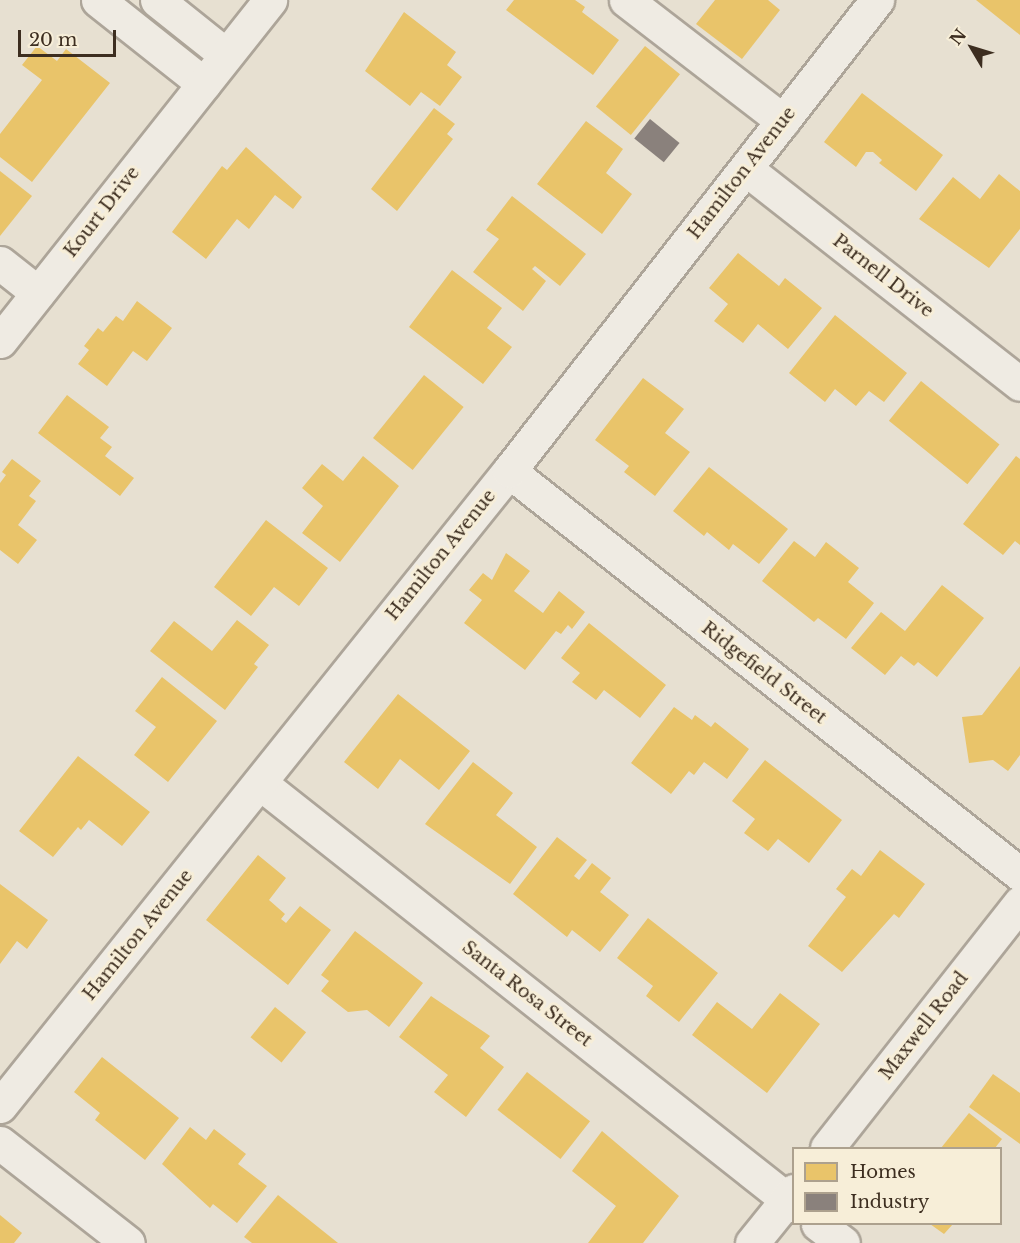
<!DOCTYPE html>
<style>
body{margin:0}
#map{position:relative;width:1020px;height:1243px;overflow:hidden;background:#e7e0d1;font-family:"Libre Baskerville",serif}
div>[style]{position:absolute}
.homes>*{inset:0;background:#e9c46a;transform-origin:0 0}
.industry>*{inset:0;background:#8a817c;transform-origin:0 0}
.roads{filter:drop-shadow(2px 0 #ada599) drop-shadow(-2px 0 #ada599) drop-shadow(0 2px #ada599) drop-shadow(0 -2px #ada599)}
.street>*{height:33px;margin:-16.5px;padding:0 16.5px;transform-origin:16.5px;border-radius:16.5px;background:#efebe3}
.secondary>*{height:33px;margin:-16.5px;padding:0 16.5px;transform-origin:16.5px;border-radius:16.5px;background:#efebe3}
span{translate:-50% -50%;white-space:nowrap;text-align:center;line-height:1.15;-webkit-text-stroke:6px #f7eed8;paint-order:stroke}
.street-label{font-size:18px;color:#3d2e20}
.legend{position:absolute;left:792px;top:1147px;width:210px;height:78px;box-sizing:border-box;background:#f7eed8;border:2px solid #ada18e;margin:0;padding:8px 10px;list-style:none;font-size:18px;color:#3d2e20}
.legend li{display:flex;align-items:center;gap:12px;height:30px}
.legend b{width:30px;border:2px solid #ada18e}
.north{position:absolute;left:942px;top:18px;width:60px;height:60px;-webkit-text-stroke:4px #f7eed8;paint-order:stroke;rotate:308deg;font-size:16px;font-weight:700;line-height:24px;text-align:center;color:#3d2e20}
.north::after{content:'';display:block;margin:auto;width:21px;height:27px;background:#3d2e20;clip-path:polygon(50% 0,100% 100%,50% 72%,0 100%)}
.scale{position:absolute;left:18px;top:30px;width:98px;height:27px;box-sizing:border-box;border:3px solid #3d2e20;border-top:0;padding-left:8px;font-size:18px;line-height:21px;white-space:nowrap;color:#3d2e20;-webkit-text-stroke:4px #f7eed8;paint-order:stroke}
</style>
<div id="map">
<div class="homes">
<div style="clip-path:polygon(514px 0,575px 0,585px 7px,582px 12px,619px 40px,593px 75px,506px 10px)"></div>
<div style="clip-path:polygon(715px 0,768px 0,780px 10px,742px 59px,696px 24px)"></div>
<div style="clip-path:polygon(976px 0,1020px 0,1020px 35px)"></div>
<div style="clip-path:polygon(404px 12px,456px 52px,447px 65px,462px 77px,440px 106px,421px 92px,410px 106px,365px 71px)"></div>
<div style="clip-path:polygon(37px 46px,57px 61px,66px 49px,110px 83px,32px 182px,0 157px,0 134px,42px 80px,22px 65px)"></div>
<div style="left:645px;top:46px;width:45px;height:78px;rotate:39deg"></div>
<div style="clip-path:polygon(862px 93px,943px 155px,916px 191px,879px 163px,882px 160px,873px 152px,866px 152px,856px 167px,824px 142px)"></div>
<div style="clip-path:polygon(434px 108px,455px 124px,447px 134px,453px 139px,397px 211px,371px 189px)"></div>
<div style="clip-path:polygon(586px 121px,623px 149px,606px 173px,632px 194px,602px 234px,537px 184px)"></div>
<div style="clip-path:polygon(246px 147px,302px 197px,293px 209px,275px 195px,249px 229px,237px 219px,206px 259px,172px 232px,222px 166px,227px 170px)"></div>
<div style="clip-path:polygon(0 171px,32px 196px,0 236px)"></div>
<div style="clip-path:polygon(999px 174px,1020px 191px,1020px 229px,989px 268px,919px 219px,953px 177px,980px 199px)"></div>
<div style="clip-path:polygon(512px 196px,586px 254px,560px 286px,535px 266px,532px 269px,546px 281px,523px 311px,473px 272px,499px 239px,486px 230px)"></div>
<div style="clip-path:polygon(738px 253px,779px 286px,785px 278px,822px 308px,788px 349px,758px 324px,743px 343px,714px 321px,728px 304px,709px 288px)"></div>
<div style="clip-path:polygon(452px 270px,502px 308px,487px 328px,512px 347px,483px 384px,409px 327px)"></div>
<div style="clip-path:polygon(137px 301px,172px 328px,147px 361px,133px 351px,107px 386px,78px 364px,89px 350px,84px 346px,98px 328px,103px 332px,116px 316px,123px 321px)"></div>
<div style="clip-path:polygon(835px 315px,907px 373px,884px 402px,869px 391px,856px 406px,835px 389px,825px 402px,789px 373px)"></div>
<div style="left:424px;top:375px;width:51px;height:81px;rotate:39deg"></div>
<div style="clip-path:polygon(643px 378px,684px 409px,665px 433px,690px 452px,655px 496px,624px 472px,629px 466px,595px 440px)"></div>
<div style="left:921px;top:381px;width:101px;height:51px;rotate:39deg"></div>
<div style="clip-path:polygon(67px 395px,109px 427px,100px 438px,112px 447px,105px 456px,134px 478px,120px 496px,38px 433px)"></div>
<div style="clip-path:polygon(363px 456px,399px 486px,340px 562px,302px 533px,323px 506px,302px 488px,322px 464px,343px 481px)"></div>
<div style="clip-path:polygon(1016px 456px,1020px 459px,1020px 545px,1015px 541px,1003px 555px,963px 524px)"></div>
<div style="clip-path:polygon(12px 459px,41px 481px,29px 496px,36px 501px,18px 525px,37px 540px,18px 564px,0 550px,0 483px,6px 475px,2px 472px)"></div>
<div style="clip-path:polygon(709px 467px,788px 529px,759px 564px,733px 544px,729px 550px,707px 532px,704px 536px,673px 511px)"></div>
<div style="clip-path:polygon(266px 520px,328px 568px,299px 606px,274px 587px,251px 616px,214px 587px)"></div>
<div style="clip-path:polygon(794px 541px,815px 557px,826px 542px,859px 568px,848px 582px,874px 603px,846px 639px,818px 618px,814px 622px,762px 581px)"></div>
<div style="clip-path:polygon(506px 553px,530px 571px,514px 591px,543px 613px,559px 591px,585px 612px,572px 629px,568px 625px,561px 634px,556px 631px,525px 670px,464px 623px,482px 600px,469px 590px,483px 573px,492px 580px)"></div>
<div style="clip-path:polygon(942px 585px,984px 618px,937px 677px,918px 662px,914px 666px,901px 656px,885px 675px,851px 648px,881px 612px,905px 631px)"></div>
<div style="clip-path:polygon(237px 620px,269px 645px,254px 664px,258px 667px,225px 710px,150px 651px,174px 621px,212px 651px)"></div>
<div style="clip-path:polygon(589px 623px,666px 685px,640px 718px,604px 690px,596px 700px,572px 682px,580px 673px,561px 658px)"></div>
<div style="clip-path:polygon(1020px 666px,1020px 755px,1008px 771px,993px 760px,969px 763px,962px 717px,982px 715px)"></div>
<div style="clip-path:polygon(162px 677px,217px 721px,168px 782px,134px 755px,156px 727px,135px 711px)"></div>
<div style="clip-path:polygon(398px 694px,470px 751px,439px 790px,400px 759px,378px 789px,344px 762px)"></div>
<div style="clip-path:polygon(674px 707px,692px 720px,695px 715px,711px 727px,715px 722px,749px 749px,727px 779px,704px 762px,694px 775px,689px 771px,671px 794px,631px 763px)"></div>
<div style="clip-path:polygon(78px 756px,150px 812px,122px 846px,89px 820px,81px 830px,78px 827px,53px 857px,19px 831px)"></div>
<div style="clip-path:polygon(765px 760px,842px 820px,809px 863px,778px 839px,768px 851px,744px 833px,755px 819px,732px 801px)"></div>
<div style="clip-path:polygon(473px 762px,513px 793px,496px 815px,537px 847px,510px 884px,425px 824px)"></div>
<div style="clip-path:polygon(557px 837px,587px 860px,574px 876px,579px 880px,592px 863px,611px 878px,600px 892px,629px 915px,600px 952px,572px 930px,567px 937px,513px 894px)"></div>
<div style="clip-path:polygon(880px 850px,925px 884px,899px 918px,894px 914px,842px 972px,808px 946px,846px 897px,836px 889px,852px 869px,861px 876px)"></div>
<div style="clip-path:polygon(258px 855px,286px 878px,269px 900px,285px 914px,281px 919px,286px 923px,300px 906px,331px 930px,288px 985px,206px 920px)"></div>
<div style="clip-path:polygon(0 884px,48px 920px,27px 949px,17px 941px,0 964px)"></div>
<div style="clip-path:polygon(648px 918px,718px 973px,679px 1022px,646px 996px,653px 986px,617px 958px)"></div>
<div style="clip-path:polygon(355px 931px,423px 983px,389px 1027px,367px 1010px,348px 1012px,321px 991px,329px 981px,321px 975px)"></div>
<div style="clip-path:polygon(780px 993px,820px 1024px,767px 1093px,692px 1035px,717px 1002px,752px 1029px)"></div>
<div style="clip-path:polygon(431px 996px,490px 1036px,480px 1048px,504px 1067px,466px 1117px,434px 1092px,448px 1075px,399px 1037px)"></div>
<div style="left:275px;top:1007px;width:40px;height:39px;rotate:39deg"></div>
<div style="clip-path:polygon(102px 1057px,179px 1118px,145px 1160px,95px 1120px,100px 1113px,74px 1092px)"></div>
<div style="left:527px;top:1072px;width:80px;height:48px;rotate:38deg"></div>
<div style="clip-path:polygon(993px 1074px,1020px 1093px,1020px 1144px,969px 1107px)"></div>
<div style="clip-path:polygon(969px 1113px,1002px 1139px,995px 1148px,941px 1148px)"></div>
<div style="clip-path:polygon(190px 1127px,206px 1140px,214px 1129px,246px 1154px,238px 1164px,267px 1186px,237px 1223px,213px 1204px,210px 1208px,162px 1164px)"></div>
<div style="clip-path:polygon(602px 1131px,679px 1196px,643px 1243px,588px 1243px,616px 1206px,572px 1171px)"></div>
<div style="clip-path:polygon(278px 1195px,338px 1243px,252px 1243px,244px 1237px)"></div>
<div style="clip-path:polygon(0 1215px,22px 1233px,14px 1243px,0 1243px)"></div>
<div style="clip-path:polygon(930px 1224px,953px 1224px,944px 1234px)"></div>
</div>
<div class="industry">
<div style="left:650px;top:119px;width:38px;height:25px;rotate:39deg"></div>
</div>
<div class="roads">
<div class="street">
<div style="left:98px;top:0;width:135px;rotate:38.4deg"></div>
<div style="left:157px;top:0;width:88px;rotate:38.6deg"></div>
<div style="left:626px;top:0;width:198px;rotate:37.6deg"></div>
<div style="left:746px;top:169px;width:348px;rotate:38.1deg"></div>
<div style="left:0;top:263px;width:48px;rotate:38.3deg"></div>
<div style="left:0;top:341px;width:435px;rotate:-51.6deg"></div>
<div style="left:509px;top:471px;width:651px;rotate:38.26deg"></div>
<div style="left:260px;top:783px;width:681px;rotate:38.32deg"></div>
<div style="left:0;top:1106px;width:814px;rotate:-51.29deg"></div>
<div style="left:509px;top:471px;width:598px;rotate:-52deg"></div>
<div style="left:0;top:1143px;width:162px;rotate:38deg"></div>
<div style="left:818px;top:1224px;width:31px;rotate:37deg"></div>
</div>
<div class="secondary">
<div style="left:827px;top:1148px;width:312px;rotate:-51.8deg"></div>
<div style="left:752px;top:1243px;width:67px;rotate:-51.1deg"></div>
</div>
</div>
<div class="street-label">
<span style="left:742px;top:173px;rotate:-52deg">Hamilton Avenue</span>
<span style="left:102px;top:212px;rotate:-52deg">Kourt Drive</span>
<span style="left:883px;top:276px;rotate:38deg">Parnell Drive</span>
<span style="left:441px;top:555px;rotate:-51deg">Hamilton Avenue</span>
<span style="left:764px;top:673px;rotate:38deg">Ridgefield Street</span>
<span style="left:138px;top:935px;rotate:-51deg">Hamilton Avenue</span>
<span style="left:527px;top:994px;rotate:38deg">Santa Rosa Street</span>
<span style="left:924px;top:1026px;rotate:-52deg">Maxwell Road</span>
</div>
<ul class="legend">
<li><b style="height:16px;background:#e9c46a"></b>Homes</li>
<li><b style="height:16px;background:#8a817c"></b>Industry</li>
</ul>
<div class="north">N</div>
<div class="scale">20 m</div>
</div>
